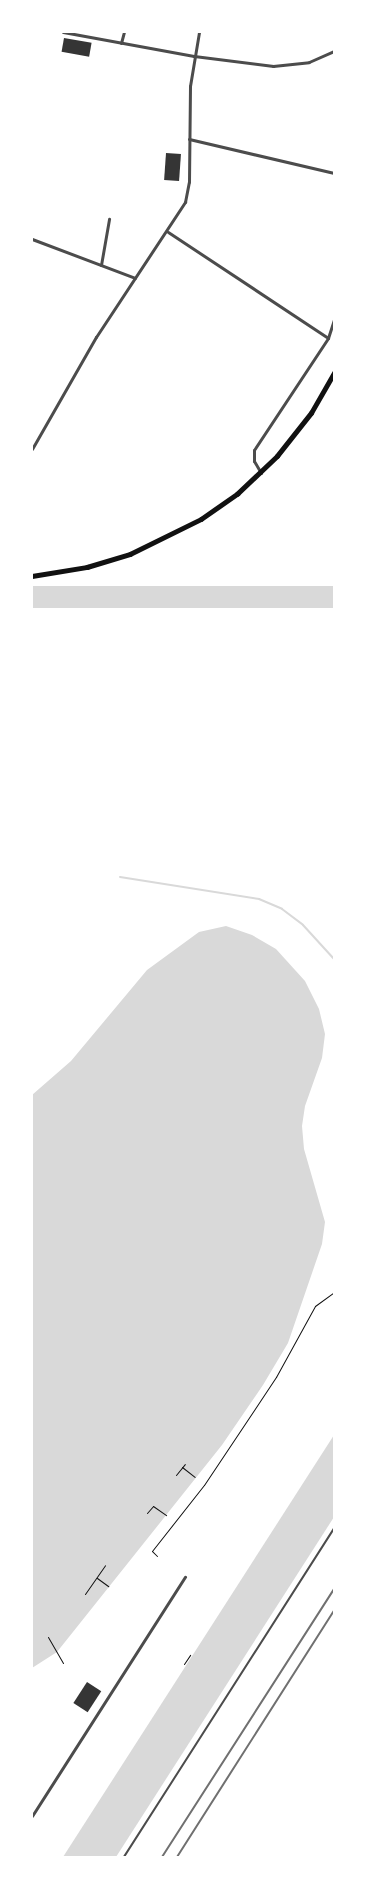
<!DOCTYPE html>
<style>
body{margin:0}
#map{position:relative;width:366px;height:1889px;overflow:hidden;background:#fff;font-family:Signika,sans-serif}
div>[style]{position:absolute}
.water>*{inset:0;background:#d9d9d9;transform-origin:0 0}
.stream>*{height:2px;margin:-1px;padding:0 1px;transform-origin:1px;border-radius:1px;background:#d9d9d9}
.building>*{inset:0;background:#353535;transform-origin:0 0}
.path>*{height:1px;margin:-0.5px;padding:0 0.5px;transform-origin:0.5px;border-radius:0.5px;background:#111}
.service>*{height:1.5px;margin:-0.75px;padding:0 0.75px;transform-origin:0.75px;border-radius:0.75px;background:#4c4c4c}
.minor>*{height:3px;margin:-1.5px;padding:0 1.5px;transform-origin:1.5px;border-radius:1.5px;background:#4c4c4c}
.primary>*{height:4.5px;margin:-2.25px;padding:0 2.25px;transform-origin:2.25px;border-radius:2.25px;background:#111}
.rail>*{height:2px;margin:-1px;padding:0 1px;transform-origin:1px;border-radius:1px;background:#707070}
span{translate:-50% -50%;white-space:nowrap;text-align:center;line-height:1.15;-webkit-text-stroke:4px #fff;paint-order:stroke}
.frame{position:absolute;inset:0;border:33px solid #fff;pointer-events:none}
</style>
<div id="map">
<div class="water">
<div style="left:334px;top:586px;width:22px;height:489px;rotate:90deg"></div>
<div style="clip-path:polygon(226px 926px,252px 935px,276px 949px,305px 981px,319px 1009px,325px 1034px,322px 1058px,305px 1106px,302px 1126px,304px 1149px,325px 1222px,322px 1244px,288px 1343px,263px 1385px,222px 1445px,57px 1652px,32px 1668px,32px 1095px,71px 1061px,147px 970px,199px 932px)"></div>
<div style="clip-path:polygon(334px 1435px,334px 1517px,116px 1857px,63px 1857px)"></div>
</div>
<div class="stream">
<div style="left:120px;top:877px;width:141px;rotate:9deg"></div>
<div style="left:259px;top:899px;width:25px;rotate:23deg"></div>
<div style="left:282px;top:909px;width:26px;rotate:37deg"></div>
<div style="left:303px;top:925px;width:46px;rotate:47.6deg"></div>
</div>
<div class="building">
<div style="left:64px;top:38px;width:28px;height:14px;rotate:10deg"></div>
<div style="left:166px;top:153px;width:15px;height:27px;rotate:4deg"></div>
<div style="left:87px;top:1682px;width:17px;height:25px;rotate:33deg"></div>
</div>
<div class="path">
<div style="left:182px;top:1467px;width:16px;rotate:38deg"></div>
<div style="left:176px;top:1475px;width:14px;rotate:-51deg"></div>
<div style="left:147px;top:1513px;width:9px;rotate:-49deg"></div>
<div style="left:153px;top:1506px;width:16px;rotate:35deg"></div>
<div style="left:157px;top:1556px;width:7px;rotate:-135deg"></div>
<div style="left:152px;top:1551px;width:84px;rotate:-51.8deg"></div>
<div style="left:204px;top:1485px;width:130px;rotate:-56.3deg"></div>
<div style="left:276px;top:1377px;width:81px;rotate:-61.2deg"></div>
<div style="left:315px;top:1306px;width:24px;rotate:-36deg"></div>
<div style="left:97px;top:1578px;width:14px;rotate:36deg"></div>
<div style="left:85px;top:1594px;width:35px;rotate:-55deg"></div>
<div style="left:48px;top:1637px;width:30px;rotate:60deg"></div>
<div style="left:184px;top:1664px;width:11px;rotate:-56deg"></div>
</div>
<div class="service">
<div style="left:124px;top:1857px;width:390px;rotate:-57.4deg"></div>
</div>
<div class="minor">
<div style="left:63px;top:32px;width:133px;rotate:10.4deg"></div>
<div style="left:194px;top:56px;width:80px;rotate:7.2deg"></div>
<div style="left:273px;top:66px;width:36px;rotate:-6deg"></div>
<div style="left:309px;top:62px;width:27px;rotate:-24deg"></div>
<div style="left:121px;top:43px;width:11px;rotate:-75deg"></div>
<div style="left:189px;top:139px;width:149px;rotate:13.2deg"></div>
<div style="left:168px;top:232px;width:192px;rotate:33.5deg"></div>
<div style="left:32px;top:239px;width:110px;rotate:20.7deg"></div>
<div style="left:101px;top:265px;width:47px;rotate:-80.1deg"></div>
<div style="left:32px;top:449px;width:129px;rotate:-60.3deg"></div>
<div style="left:96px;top:337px;width:162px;rotate:-56.6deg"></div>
<div style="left:185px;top:202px;width:20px;rotate:-79deg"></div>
<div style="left:189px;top:182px;width:96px;rotate:-89.4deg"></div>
<div style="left:190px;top:86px;width:55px;rotate:-80.5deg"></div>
<div style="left:261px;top:473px;width:14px;rotate:-120deg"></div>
<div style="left:254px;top:461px;width:11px;rotate:-90deg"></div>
<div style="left:254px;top:450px;width:134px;rotate:-56.5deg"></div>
<div style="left:328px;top:338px;width:20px;rotate:-72deg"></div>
<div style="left:32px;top:1816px;width:284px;rotate:-57.4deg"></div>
</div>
<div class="primary">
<div style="left:32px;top:576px;width:56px;rotate:-9.3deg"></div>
<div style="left:87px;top:567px;width:45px;rotate:-16.8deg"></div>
<div style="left:130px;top:554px;width:79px;rotate:-26.2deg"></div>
<div style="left:201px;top:519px;width:44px;rotate:-34.8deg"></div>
<div style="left:237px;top:494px;width:55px;rotate:-43.5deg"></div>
<div style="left:277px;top:456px;width:55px;rotate:-51.7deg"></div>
<div style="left:311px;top:413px;width:46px;rotate:-60.1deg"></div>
</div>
<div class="rail">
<div style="left:162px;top:1857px;width:318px;rotate:-57.3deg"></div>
<div style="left:177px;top:1857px;width:292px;rotate:-57.5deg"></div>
</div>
<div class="frame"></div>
</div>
